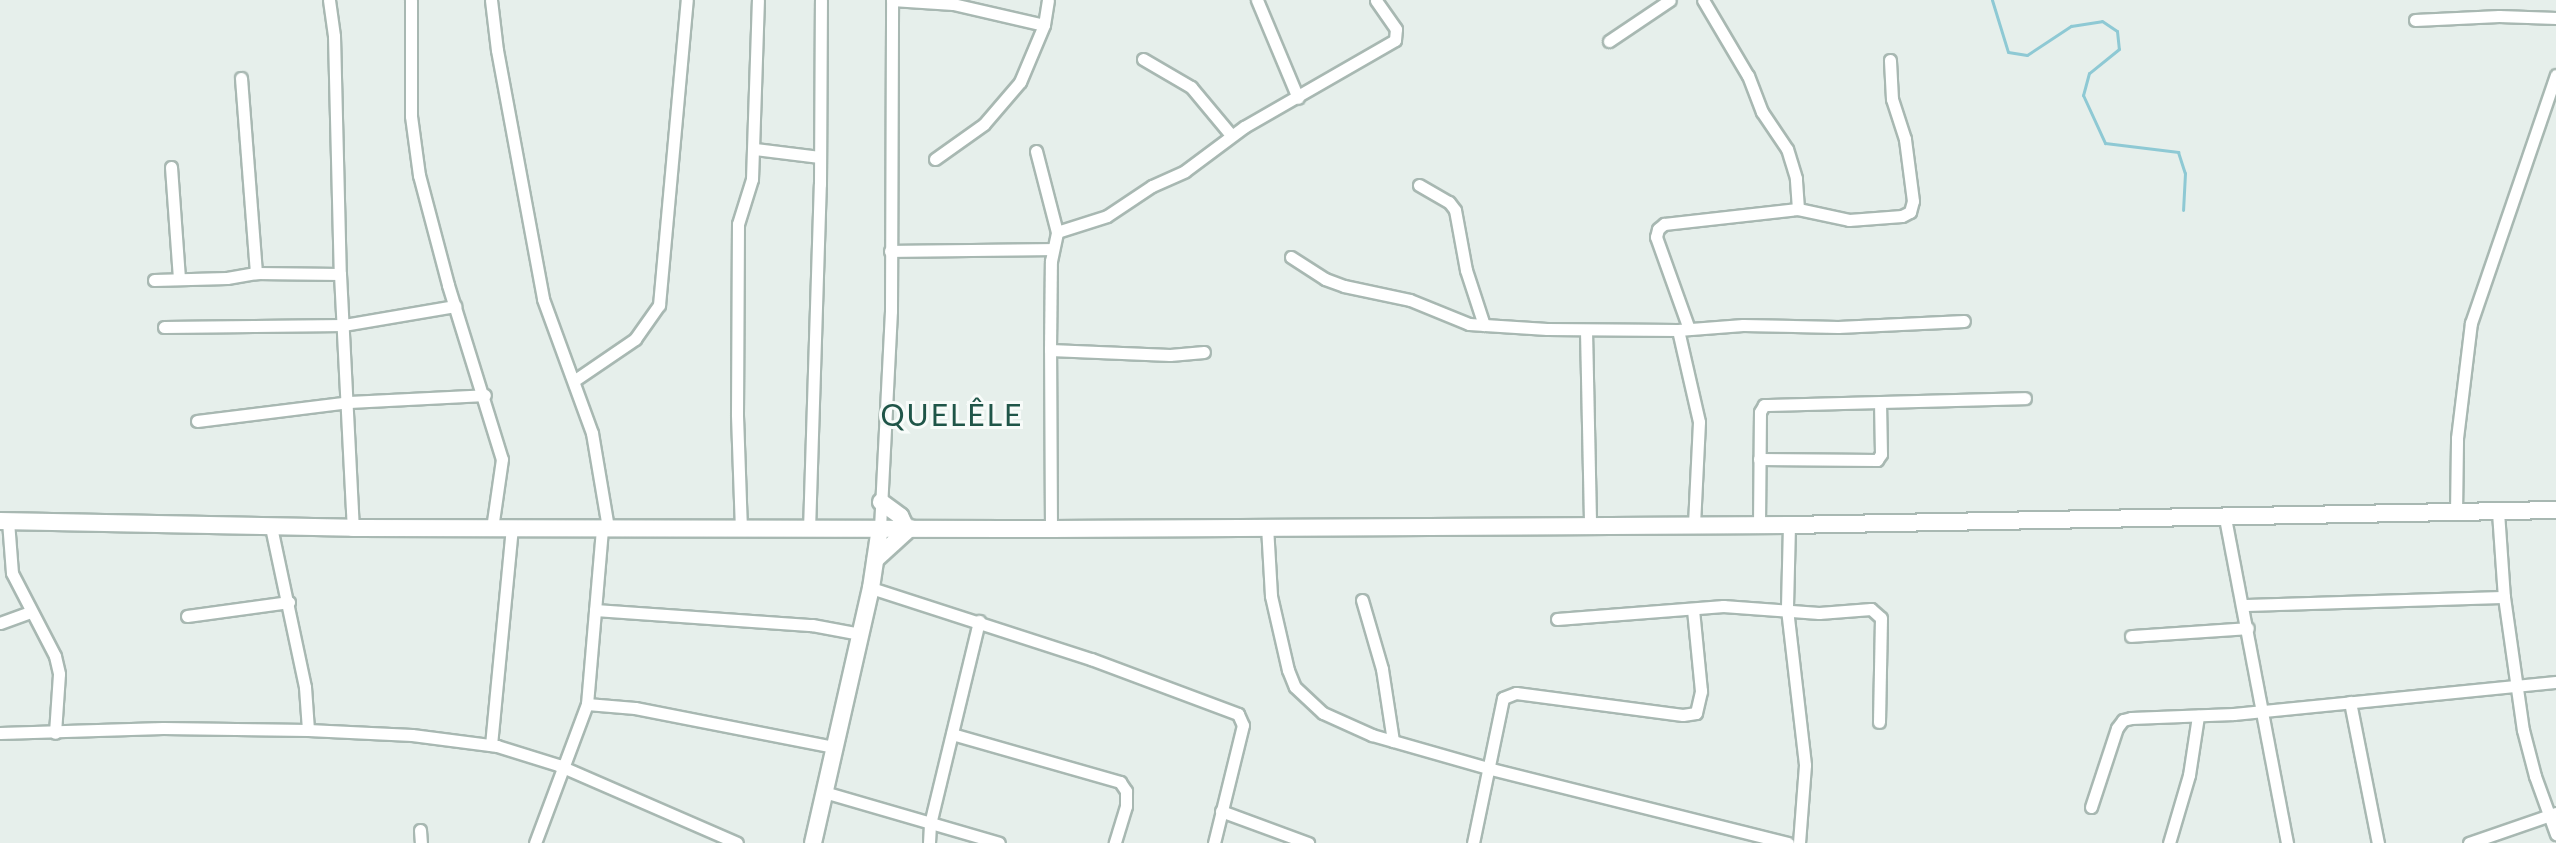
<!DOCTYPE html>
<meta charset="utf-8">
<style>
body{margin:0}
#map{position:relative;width:2556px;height:843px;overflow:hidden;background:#e6efeb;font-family:Lato,sans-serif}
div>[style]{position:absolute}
.stream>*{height:3px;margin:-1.5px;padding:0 1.5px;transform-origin:1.5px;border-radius:1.5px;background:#8ec9d4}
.roads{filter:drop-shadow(2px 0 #a8b8b2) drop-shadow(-2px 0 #a8b8b2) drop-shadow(0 2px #a8b8b2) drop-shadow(0 -2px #a8b8b2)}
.street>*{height:11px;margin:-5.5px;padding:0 5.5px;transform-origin:5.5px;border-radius:5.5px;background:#fff}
.secondary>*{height:16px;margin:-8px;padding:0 8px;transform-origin:8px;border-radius:8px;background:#fff}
span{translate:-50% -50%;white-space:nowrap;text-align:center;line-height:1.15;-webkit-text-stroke:6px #f7fbf9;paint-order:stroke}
.neighbourhood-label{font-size:30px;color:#1f5548;letter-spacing:2px}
</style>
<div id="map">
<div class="stream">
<div style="left:1992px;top:0;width:54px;rotate:72.9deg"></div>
<div style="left:2008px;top:52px;width:19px;rotate:9deg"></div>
<div style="left:2027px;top:55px;width:53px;rotate:-33.4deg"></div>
<div style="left:2071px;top:26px;width:31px;rotate:-9deg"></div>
<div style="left:2102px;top:21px;width:18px;rotate:34deg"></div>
<div style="left:2117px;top:31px;width:18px;rotate:84deg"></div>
<div style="left:2119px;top:49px;width:38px;rotate:141deg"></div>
<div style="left:2089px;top:73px;width:23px;rotate:105deg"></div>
<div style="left:2083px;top:95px;width:53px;rotate:65.4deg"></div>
<div style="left:2105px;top:143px;width:74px;rotate:7deg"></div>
<div style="left:2178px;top:152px;width:22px;rotate:72deg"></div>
<div style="left:2185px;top:173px;width:37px;rotate:93deg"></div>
</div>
<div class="roads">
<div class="street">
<div style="left:329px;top:0;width:36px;rotate:82deg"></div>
<div style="left:334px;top:36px;width:238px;rotate:88.6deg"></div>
<div style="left:340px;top:274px;width:254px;rotate:87.1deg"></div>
<div style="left:411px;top:0;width:116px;rotate:90deg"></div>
<div style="left:411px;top:116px;width:60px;rotate:82.3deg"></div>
<div style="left:419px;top:175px;width:114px;rotate:75.2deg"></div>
<div style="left:448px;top:285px;width:182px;rotate:72.8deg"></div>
<div style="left:502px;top:459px;width:70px;rotate:98.2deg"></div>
<div style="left:491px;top:0;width:50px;rotate:83.2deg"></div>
<div style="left:497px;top:50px;width:253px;rotate:79.5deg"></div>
<div style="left:543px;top:299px;width:143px;rotate:69.9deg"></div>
<div style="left:592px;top:433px;width:96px;rotate:80.4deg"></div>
<div style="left:892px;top:0;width:61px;rotate:3.8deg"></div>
<div style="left:953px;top:4px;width:93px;rotate:13deg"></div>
<div style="left:1257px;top:0;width:106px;rotate:67.3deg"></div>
<div style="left:2415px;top:20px;width:84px;rotate:-2.7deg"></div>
<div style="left:2499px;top:16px;width:57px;rotate:2deg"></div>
<div style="left:1609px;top:41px;width:73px;rotate:-33.9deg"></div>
<div style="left:1143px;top:59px;width:56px;rotate:30.3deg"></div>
<div style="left:1191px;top:87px;width:62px;rotate:50.2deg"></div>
<div style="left:241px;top:78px;width:196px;rotate:85.6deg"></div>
<div style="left:755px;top:149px;width:65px;rotate:7deg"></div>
<div style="left:1036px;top:151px;width:84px;rotate:75.5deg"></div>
<div style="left:935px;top:159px;width:60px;rotate:-35.5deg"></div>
<div style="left:984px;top:124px;width:55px;rotate:-49.4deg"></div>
<div style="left:1020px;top:82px;width:62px;rotate:-67.2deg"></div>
<div style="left:1044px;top:25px;width:25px;rotate:-81deg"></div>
<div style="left:171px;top:167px;width:111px;rotate:85.9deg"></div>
<div style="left:1419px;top:185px;width:34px;rotate:30deg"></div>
<div style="left:1449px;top:202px;width:10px;rotate:53deg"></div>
<div style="left:1455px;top:210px;width:61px;rotate:79.6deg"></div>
<div style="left:1466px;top:270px;width:58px;rotate:71.9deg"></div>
<div style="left:1798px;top:209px;width:52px;rotate:12.2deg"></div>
<div style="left:1849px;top:220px;width:53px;rotate:-4.3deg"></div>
<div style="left:1902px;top:216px;width:9px;rotate:-27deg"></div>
<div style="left:1910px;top:212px;width:11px;rotate:-75deg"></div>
<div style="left:1913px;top:201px;width:63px;rotate:-97.4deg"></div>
<div style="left:1905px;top:139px;width:42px;rotate:-108deg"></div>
<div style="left:1892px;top:99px;width:39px;rotate:-93deg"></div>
<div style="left:890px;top:251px;width:162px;rotate:-0.7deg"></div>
<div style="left:1291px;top:257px;width:40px;rotate:32.9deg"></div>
<div style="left:1325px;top:279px;width:20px;rotate:20deg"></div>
<div style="left:1344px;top:286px;width:67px;rotate:12deg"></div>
<div style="left:1410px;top:300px;width:64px;rotate:22.1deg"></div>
<div style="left:1469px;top:324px;width:78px;rotate:3.7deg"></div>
<div style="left:1547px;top:329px;width:131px;rotate:0.4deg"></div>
<div style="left:1678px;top:330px;width:65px;rotate:-4.4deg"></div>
<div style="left:1743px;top:325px;width:95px;rotate:1.2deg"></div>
<div style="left:1838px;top:327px;width:126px;rotate:-2.7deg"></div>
<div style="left:154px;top:280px;width:73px;rotate:-1.6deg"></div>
<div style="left:227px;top:278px;width:29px;rotate:-10deg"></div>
<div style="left:256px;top:273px;width:84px;rotate:0.7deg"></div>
<div style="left:164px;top:327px;width:180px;rotate:-0.6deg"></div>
<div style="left:344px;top:325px;width:113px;rotate:-9.7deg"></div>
<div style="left:1689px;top:329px;width:98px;rotate:-109.7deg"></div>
<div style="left:1656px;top:237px;width:8px;rotate:-76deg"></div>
<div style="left:1658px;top:229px;width:8px;rotate:-40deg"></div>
<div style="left:1664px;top:224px;width:135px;rotate:-6.4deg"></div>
<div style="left:1798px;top:209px;width:31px;rotate:-94deg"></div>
<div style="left:1796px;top:178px;width:30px;rotate:-107deg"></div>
<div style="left:1787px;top:149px;width:45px;rotate:-124deg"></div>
<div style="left:1762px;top:112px;width:39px;rotate:-111deg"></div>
<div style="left:1748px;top:76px;width:88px;rotate:-120.6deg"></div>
<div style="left:1586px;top:330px;width:196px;rotate:88.8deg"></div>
<div style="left:1678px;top:330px;width:94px;rotate:77.1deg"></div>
<div style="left:1699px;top:422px;width:102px;rotate:92.8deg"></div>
<div style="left:1050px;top:350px;width:120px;rotate:2.4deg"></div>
<div style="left:1170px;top:355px;width:34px;rotate:-5deg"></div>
<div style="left:575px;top:380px;width:73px;rotate:-34.3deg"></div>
<div style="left:635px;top:339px;width:42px;rotate:-54.8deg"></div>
<div style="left:659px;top:305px;width:306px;rotate:-84.8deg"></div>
<div style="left:197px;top:421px;width:153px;rotate:-7.1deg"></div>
<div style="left:349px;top:402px;width:136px;rotate:-2.9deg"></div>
<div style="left:1759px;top:459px;width:118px;rotate:0.5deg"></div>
<div style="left:1877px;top:460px;width:7px;rotate:-56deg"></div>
<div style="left:1881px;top:454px;width:52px;rotate:-91.1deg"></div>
<div style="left:2498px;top:512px;width:85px;rotate:86deg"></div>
<div style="left:2504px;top:597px;width:134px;rotate:81.9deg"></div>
<div style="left:2523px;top:730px;width:48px;rotate:75.4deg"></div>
<div style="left:2535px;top:776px;width:62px;rotate:70.1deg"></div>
<div style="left:2456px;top:513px;width:75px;rotate:-89.2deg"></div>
<div style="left:2457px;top:438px;width:116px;rotate:-83.1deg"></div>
<div style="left:2471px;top:323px;width:262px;rotate:-71.1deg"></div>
<div style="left:2225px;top:518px;width:331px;rotate:79.2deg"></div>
<div style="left:8px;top:521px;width:52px;rotate:85.6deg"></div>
<div style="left:12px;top:573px;width:93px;rotate:62.6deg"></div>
<div style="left:55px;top:656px;width:18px;rotate:77deg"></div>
<div style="left:59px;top:674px;width:59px;rotate:93.9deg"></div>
<div style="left:1759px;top:525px;width:113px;rotate:-89.5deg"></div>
<div style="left:1760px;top:412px;width:8px;rotate:-60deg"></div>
<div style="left:1764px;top:405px;width:261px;rotate:-1.5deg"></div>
<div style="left:1789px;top:525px;width:84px;rotate:91.4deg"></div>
<div style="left:1787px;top:609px;width:157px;rotate:83.4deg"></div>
<div style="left:1805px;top:765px;width:78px;rotate:94.4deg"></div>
<div style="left:1267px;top:526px;width:70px;rotate:86.7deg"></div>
<div style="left:1271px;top:596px;width:76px;rotate:77.1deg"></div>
<div style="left:1288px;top:670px;width:18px;rotate:68deg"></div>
<div style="left:1295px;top:687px;width:38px;rotate:43deg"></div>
<div style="left:1323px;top:713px;width:54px;rotate:24.2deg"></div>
<div style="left:1372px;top:735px;width:124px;rotate:15.9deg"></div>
<div style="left:1491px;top:769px;width:306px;rotate:14deg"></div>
<div style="left:271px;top:527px;width:164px;rotate:78deg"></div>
<div style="left:305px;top:687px;width:43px;rotate:86deg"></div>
<div style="left:880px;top:528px;width:217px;rotate:-87.1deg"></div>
<div style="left:891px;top:311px;width:311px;rotate:-89.8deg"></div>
<div style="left:1051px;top:529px;width:179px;rotate:-90.3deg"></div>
<div style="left:1050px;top:350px;width:89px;rotate:-89.4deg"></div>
<div style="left:1051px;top:261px;width:30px;rotate:-78deg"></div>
<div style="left:1057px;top:232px;width:52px;rotate:-17.7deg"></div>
<div style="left:1107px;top:216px;width:54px;rotate:-33.7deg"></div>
<div style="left:1152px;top:186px;width:36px;rotate:-24deg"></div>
<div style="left:1185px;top:171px;width:74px;rotate:-36.7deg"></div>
<div style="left:1244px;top:127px;width:174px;rotate:-29.9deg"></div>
<div style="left:1395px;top:40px;width:11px;rotate:-85deg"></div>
<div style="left:1396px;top:29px;width:35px;rotate:-125deg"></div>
<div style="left:741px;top:530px;width:116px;rotate:-92deg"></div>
<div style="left:737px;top:414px;width:190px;rotate:-89.7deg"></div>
<div style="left:738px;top:224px;width:47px;rotate:-72.7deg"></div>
<div style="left:752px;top:179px;width:179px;rotate:-88.1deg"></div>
<div style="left:809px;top:530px;width:346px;rotate:-88.2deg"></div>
<div style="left:820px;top:184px;width:184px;rotate:-89.7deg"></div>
<div style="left:871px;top:588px;width:231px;rotate:17.9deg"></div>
<div style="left:1091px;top:659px;width:157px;rotate:20.5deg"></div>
<div style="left:1238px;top:714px;width:12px;rotate:66deg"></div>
<div style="left:1243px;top:725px;width:122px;rotate:103.8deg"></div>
<div style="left:1362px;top:600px;width:72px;rotate:73.8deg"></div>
<div style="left:1382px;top:669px;width:73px;rotate:81.3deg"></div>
<div style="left:2244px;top:605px;width:260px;rotate:-1.8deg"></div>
<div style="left:595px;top:610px;width:218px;rotate:4deg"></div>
<div style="left:812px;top:625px;width:49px;rotate:10.6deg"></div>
<div style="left:187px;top:616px;width:103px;rotate:-7.8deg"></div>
<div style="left:1557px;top:619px;width:167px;rotate:-4.5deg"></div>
<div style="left:1723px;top:606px;width:96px;rotate:4.2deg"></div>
<div style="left:1819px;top:613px;width:52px;rotate:-4.4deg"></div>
<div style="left:1871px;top:609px;width:13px;rotate:42deg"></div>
<div style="left:1881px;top:618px;width:104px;rotate:91.1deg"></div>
<div style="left:0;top:623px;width:33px;rotate:-20deg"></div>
<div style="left:2131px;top:636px;width:117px;rotate:-3.9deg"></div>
<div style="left:2350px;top:702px;width:144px;rotate:78.8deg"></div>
<div style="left:587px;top:704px;width:48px;rotate:4.8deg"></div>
<div style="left:635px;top:708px;width:202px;rotate:11.1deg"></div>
<div style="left:0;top:733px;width:163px;rotate:-1.8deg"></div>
<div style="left:163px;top:728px;width:145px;rotate:0.8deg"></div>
<div style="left:308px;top:730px;width:104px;rotate:2.8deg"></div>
<div style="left:412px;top:735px;width:86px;rotate:7.4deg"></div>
<div style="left:497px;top:746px;width:64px;rotate:17.3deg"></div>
<div style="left:558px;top:765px;width:195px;rotate:23.5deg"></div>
<div style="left:952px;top:734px;width:175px;rotate:15.9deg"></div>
<div style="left:1120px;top:782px;width:11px;rotate:56deg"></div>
<div style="left:1126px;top:791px;width:15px;rotate:90deg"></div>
<div style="left:1126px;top:806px;width:39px;rotate:107deg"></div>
<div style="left:491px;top:745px;width:218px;rotate:-84.5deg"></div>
<div style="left:824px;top:792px;width:182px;rotate:16.2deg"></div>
<div style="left:2091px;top:807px;width:83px;rotate:-71.8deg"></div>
<div style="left:2117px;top:728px;width:10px;rotate:-53deg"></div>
<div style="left:2123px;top:720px;width:8px;rotate:-14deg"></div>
<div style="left:2131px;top:718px;width:103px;rotate:-2.2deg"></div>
<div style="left:2234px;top:714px;width:324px;rotate:-5.7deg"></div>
<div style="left:1221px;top:811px;width:93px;rotate:20.2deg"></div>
<div style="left:420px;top:830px;width:13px;rotate:86deg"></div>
<div style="left:535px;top:843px;width:148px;rotate:-69.5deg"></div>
<div style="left:587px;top:704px;width:177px;rotate:-85.1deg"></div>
<div style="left:929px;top:843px;width:19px;rotate:-87deg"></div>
<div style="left:930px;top:824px;width:209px;rotate:-76.4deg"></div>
<div style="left:1473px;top:843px;width:148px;rotate:-78.3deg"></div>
<div style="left:1503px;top:698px;width:14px;rotate:-21deg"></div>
<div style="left:1516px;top:693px;width:168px;rotate:7.5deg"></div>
<div style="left:1683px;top:715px;width:13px;rotate:-9deg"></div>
<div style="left:1696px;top:713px;width:23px;rotate:-77deg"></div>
<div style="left:1701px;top:691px;width:81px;rotate:-95.6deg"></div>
<div style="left:2169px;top:843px;width:71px;rotate:-73.6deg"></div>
<div style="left:2189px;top:775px;width:60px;rotate:-81.3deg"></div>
<div style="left:2469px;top:843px;width:92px;rotate:-19deg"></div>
</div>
<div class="secondary">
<div style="left:881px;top:502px;width:24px;rotate:36deg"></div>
<div style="left:900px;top:516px;width:13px;rotate:63deg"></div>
<div style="left:0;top:521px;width:353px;rotate:1.1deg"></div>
<div style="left:353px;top:528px;width:698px;rotate:0.08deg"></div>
<div style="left:1051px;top:529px;width:738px;rotate:-0.31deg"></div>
<div style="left:1789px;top:525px;width:767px;rotate:-1.12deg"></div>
<div style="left:876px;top:559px;width:46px;rotate:-42.4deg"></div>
<div style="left:813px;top:843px;width:262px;rotate:-77.2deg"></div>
<div style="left:871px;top:588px;width:61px;rotate:-81.5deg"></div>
</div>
</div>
<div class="neighbourhood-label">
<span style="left:952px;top:414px">QUELÊLE</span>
</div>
</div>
